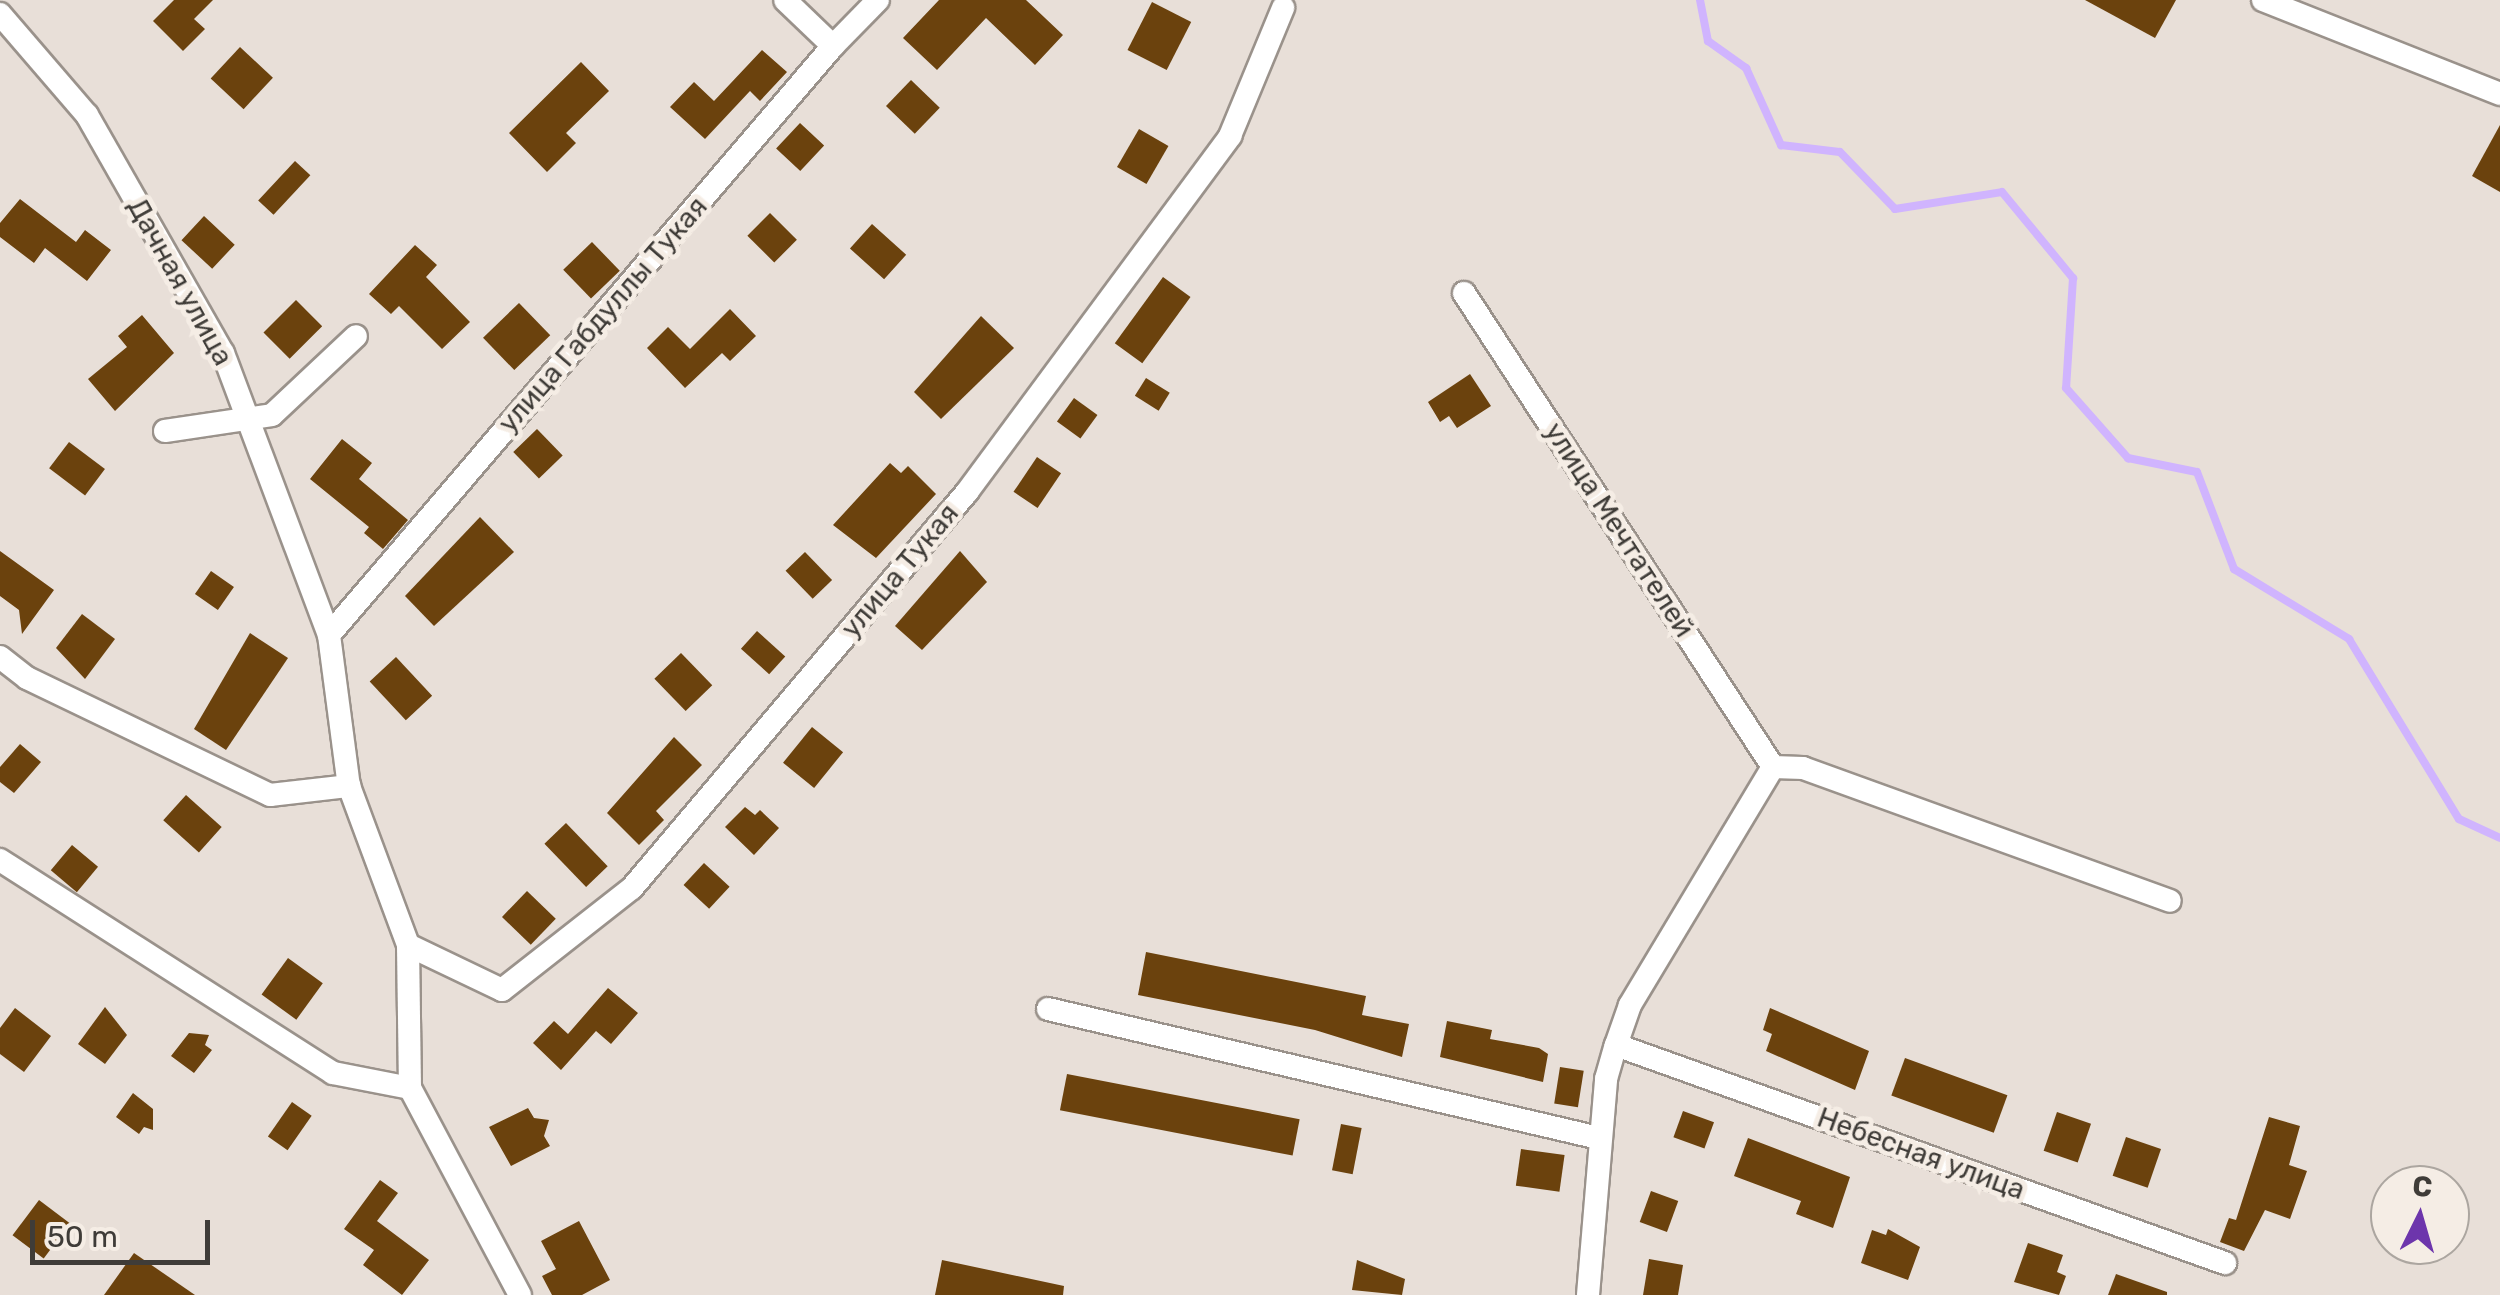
<!DOCTYPE html>
<meta charset="utf-8">
<style>
body{margin:0}
#map{position:relative;width:2500px;height:1295px;overflow:hidden;background:#e8dfd8;font-family:Rubik,sans-serif}
div>[style]{position:absolute}
.stream>*{height:8px;margin:-4px;padding:0 4px;transform-origin:4px;border-radius:4px;background:#d0b4fe}
.building>*{inset:0;background:#6b420d;transform-origin:0 0}
.roads{filter:drop-shadow(2px 0 #9a928b) drop-shadow(-2px 0 #9a928b) drop-shadow(0 2px #9a928b) drop-shadow(0 -2px #9a928b)}
.minor>*{height:22px;margin:-11px;padding:0 11px;transform-origin:11px;border-radius:11px;background:#fff}
span{translate:-50% -50%;white-space:nowrap;text-align:center;line-height:1.15;-webkit-text-stroke:10px #f5ede5;paint-order:stroke}
.street-label{font-size:28px;color:#3f3c38}
.north{position:absolute;left:2370px;top:1165px;width:100px;height:100px;box-sizing:border-box;background:#f5ede5;border:2px solid #aca6a0;border-radius:50%;rotate:5deg;font-size:28px;font-weight:700;line-height:40px;text-align:center;color:#3f3c38}
.north::after{content:'';display:block;margin:auto;width:35px;height:45px;background:#6d35ac;clip-path:polygon(50% 0,100% 100%,50% 72%,0 100%)}
.scale{position:absolute;left:30px;top:1220px;width:180px;height:45px;box-sizing:border-box;border:5px solid #3f3c38;border-top:0;padding-left:12px;font-size:30px;line-height:35px;white-space:nowrap;color:#3f3c38;-webkit-text-stroke:8px #f5ede5;paint-order:stroke}
</style>
<div id="map">
<div class="stream">
<div style="left:1700px;top:0;width:42px;rotate:79deg"></div>
<div style="left:1708px;top:41px;width:47px;rotate:35.4deg"></div>
<div style="left:1746px;top:68px;width:85px;rotate:65.6deg"></div>
<div style="left:1781px;top:145px;width:59px;rotate:6.8deg"></div>
<div style="left:1840px;top:152px;width:79px;rotate:46deg"></div>
<div style="left:1895px;top:209px;width:108px;rotate:-9deg"></div>
<div style="left:2002px;top:192px;width:112px;rotate:50.5deg"></div>
<div style="left:2073px;top:278px;width:110px;rotate:93.6deg"></div>
<div style="left:2066px;top:388px;width:94px;rotate:48.5deg"></div>
<div style="left:2128px;top:458px;width:70px;rotate:11.5deg"></div>
<div style="left:2197px;top:472px;width:104px;rotate:69.1deg"></div>
<div style="left:2234px;top:569px;width:135px;rotate:31.3deg"></div>
<div style="left:2349px;top:639px;width:211px;rotate:58.6deg"></div>
<div style="left:2459px;top:819px;width:45px;rotate:24.9deg"></div>
</div>
<div class="building">
<div style="clip-path:polygon(174px 0,213px 0,194px 19px,205px 29px,183px 51px,153px 21px)"></div>
<div style="clip-path:polygon(939px 0,1026px 0,1063px 35px,1035px 65px,986px 18px,937px 70px,903px 38px)"></div>
<div style="clip-path:polygon(2085px 0,2176px 0,2155px 38px)"></div>
<div style="left:1152px;top:2px;width:44px;height:54px;rotate:27deg"></div>
<div style="left:240px;top:47px;width:45px;height:43px;rotate:43deg"></div>
<div style="clip-path:polygon(762px 50px,787px 72px,760px 101px,750px 91px,705px 139px,670px 107px,694px 82px,714px 101px)"></div>
<div style="clip-path:polygon(581px 62px,609px 91px,566px 133px,576px 143px,547px 172px,509px 133px)"></div>
<div style="left:911px;top:80px;width:40px;height:36px;rotate:44deg"></div>
<div style="left:800px;top:123px;width:33px;height:35px;rotate:43deg"></div>
<div style="clip-path:polygon(2500px 125px,2500px 192px,2472px 176px)"></div>
<div style="left:1139px;top:129px;width:34px;height:44px;rotate:30deg"></div>
<div style="left:295px;top:161px;width:21px;height:54px;rotate:43deg"></div>
<div style="clip-path:polygon(20px 199px,76px 242px,85px 230px,111px 250px,87px 281px,45px 248px,34px 263px,0 237px,0 223px)"></div>
<div style="left:770px;top:213px;width:38px;height:32px;rotate:45deg"></div>
<div style="left:204px;top:216px;width:42px;height:33px;rotate:43deg"></div>
<div style="left:872px;top:224px;width:46px;height:33px;rotate:42deg"></div>
<div style="left:592px;top:242px;width:40px;height:40px;rotate:46deg"></div>
<div style="clip-path:polygon(415px 245px,437px 265px,426px 277px,470px 322px,442px 349px,399px 306px,391px 314px,369px 294px)"></div>
<div style="left:1163px;top:277px;width:34px;height:82px;rotate:36deg"></div>
<div style="left:296px;top:300px;width:37px;height:46px;rotate:45deg"></div>
<div style="left:519px;top:303px;width:45px;height:50px;rotate:46deg"></div>
<div style="clip-path:polygon(730px 309px,756px 336px,730px 361px,722px 353px,685px 388px,647px 348px,668px 327px,690px 349px)"></div>
<div style="clip-path:polygon(142px 315px,174px 353px,115px 411px,88px 379px,127px 347px,118px 336px)"></div>
<div style="clip-path:polygon(981px 316px,1014px 348px,941px 419px,914px 392px)"></div>
<div style="clip-path:polygon(1470px 374px,1491px 406px,1457px 428px,1449px 416px,1440px 422px,1428px 402px)"></div>
<div style="left:1146px;top:378px;width:28px;height:21px;rotate:32deg"></div>
<div style="left:1074px;top:398px;width:29px;height:29px;rotate:36deg"></div>
<div style="left:537px;top:429px;width:37px;height:33px;rotate:46deg"></div>
<div style="clip-path:polygon(342px 439px,372px 463px,359px 479px,408px 520px,383px 549px,364px 533px,369px 527px,310px 479px)"></div>
<div style="left:69px;top:442px;width:45px;height:33px;rotate:37deg"></div>
<div style="left:1037px;top:457px;width:29px;height:42px;rotate:34deg"></div>
<div style="clip-path:polygon(890px 463px,901px 473px,908px 466px,936px 494px,876px 558px,833px 525px)"></div>
<div style="clip-path:polygon(480px 517px,514px 552px,434px 626px,405px 596px)"></div>
<div style="clip-path:polygon(0 551px,54px 590px,22px 634px,19px 610px,0 596px)"></div>
<div style="clip-path:polygon(960px 551px,987px 582px,922px 650px,895px 626px)"></div>
<div style="left:805px;top:552px;width:39px;height:27px;rotate:46deg"></div>
<div style="left:211px;top:571px;width:28px;height:28px;rotate:35deg"></div>
<div style="clip-path:polygon(82px 614px,115px 639px,85px 679px,56px 648px)"></div>
<div style="left:757px;top:631px;width:38px;height:24px;rotate:42deg"></div>
<div style="clip-path:polygon(250px 633px,288px 658px,226px 750px,194px 729px)"></div>
<div style="left:681px;top:653px;width:45px;height:37px;rotate:46deg"></div>
<div style="left:396px;top:657px;width:53px;height:36px;rotate:47deg"></div>
<div style="left:812px;top:727px;width:40px;height:46px;rotate:39deg"></div>
<div style="clip-path:polygon(674px 737px,702px 765px,656px 811px,664px 820px,639px 845px,607px 813px)"></div>
<div style="clip-path:polygon(20px 744px,41px 762px,14px 793px,0 782px,0 767px)"></div>
<div style="left:186px;top:795px;width:48px;height:34px;rotate:42deg"></div>
<div style="clip-path:polygon(745px 807px,755px 815px,760px 810px,779px 828px,754px 855px,725px 827px)"></div>
<div style="left:566px;top:823px;width:60px;height:30px;rotate:46deg"></div>
<div style="left:72px;top:845px;width:34px;height:33px;rotate:40deg"></div>
<div style="left:704px;top:863px;width:35px;height:30px;rotate:43deg"></div>
<div style="left:527px;top:891px;width:40px;height:36px;rotate:44deg"></div>
<div style="clip-path:polygon(1146px 952px,1366px 996px,1362px 1015px,1409px 1024px,1402px 1057px,1315px 1030px,1138px 995px)"></div>
<div style="left:288px;top:958px;width:43px;height:45px;rotate:36deg"></div>
<div style="clip-path:polygon(608px 988px,638px 1013px,611px 1044px,596px 1031px,561px 1070px,533px 1043px,554px 1021px,568px 1034px)"></div>
<div style="clip-path:polygon(105px 1007px,127px 1035px,105px 1064px,78px 1044px)"></div>
<div style="clip-path:polygon(15px 1008px,51px 1036px,24px 1072px,0 1054px,0 1028px)"></div>
<div style="clip-path:polygon(1770px 1008px,1869px 1051px,1855px 1090px,1766px 1051px,1772px 1034px,1763px 1030px)"></div>
<div style="clip-path:polygon(1447px 1021px,1492px 1030px,1490px 1039px,1539px 1048px,1548px 1054px,1543px 1082px,1440px 1057px)"></div>
<div style="clip-path:polygon(189px 1033px,209px 1035px,205px 1045px,212px 1050px,194px 1073px,171px 1056px)"></div>
<div style="left:1905px;top:1058px;width:109px;height:40px;rotate:20deg"></div>
<div style="left:1560px;top:1067px;width:24px;height:37px;rotate:9deg"></div>
<div style="left:1067px;top:1074px;width:237px;height:37px;rotate:11deg"></div>
<div style="clip-path:polygon(133px 1093px,153px 1109px,153px 1130px,144px 1127px,139px 1134px,116px 1117px)"></div>
<div style="left:292px;top:1102px;width:24px;height:42px;rotate:35deg"></div>
<div style="clip-path:polygon(528px 1108px,534px 1118px,549px 1120px,544px 1136px,550px 1146px,511px 1166px,489px 1127px)"></div>
<div style="left:1683px;top:1111px;width:33px;height:28px;rotate:20deg"></div>
<div style="left:2057px;top:1112px;width:36px;height:41px;rotate:19deg"></div>
<div style="clip-path:polygon(2269px 1117px,2300px 1126px,2289px 1165px,2307px 1171px,2290px 1219px,2265px 1210px,2244px 1251px,2220px 1242px,2229px 1218px,2236px 1220px)"></div>
<div style="left:1341px;top:1124px;width:21px;height:47px;rotate:11deg"></div>
<div style="left:2126px;top:1137px;width:37px;height:41px;rotate:19deg"></div>
<div style="clip-path:polygon(1748px 1138px,1850px 1177px,1833px 1228px,1796px 1214px,1801px 1201px,1734px 1176px)"></div>
<div style="left:1521px;top:1149px;width:44px;height:37px;rotate:8deg"></div>
<div style="clip-path:polygon(380px 1180px,398px 1193px,377px 1221px,429px 1260px,402px 1295px,363px 1265px,374px 1250px,344px 1229px)"></div>
<div style="left:1651px;top:1191px;width:29px;height:33px;rotate:20deg"></div>
<div style="left:39px;top:1200px;width:39px;height:44px;rotate:37deg"></div>
<div style="clip-path:polygon(579px 1221px,610px 1280px,582px 1295px,552px 1295px,542px 1276px,556px 1269px,541px 1241px)"></div>
<div style="clip-path:polygon(1888px 1229px,1920px 1247px,1908px 1280px,1861px 1263px,1872px 1230px,1886px 1235px)"></div>
<div style="clip-path:polygon(2028px 1243px,2063px 1255px,2057px 1272px,2066px 1276px,2059px 1295px,2014px 1282px)"></div>
<div style="clip-path:polygon(134px 1253px,195px 1295px,104px 1295px)"></div>
<div style="clip-path:polygon(1649px 1259px,1683px 1265px,1678px 1295px,1643px 1295px)"></div>
<div style="clip-path:polygon(942px 1260px,1064px 1286px,1063px 1295px,935px 1295px)"></div>
<div style="clip-path:polygon(1357px 1260px,1405px 1279px,1402px 1295px,1352px 1290px)"></div>
<div style="clip-path:polygon(2116px 1274px,2167px 1292px,2167px 1295px,2108px 1295px)"></div>
</div>
<div class="roads">
<div class="minor">
<div style="left:2263px;top:0;width:255px;rotate:21.6deg"></div>
<div style="left:0;top:14px;width:133px;rotate:49.3deg"></div>
<div style="left:87px;top:115px;width:274px;rotate:60.3deg"></div>
<div style="left:223px;top:353px;width:301px;rotate:69.4deg"></div>
<div style="left:329px;top:635px;width:152px;rotate:82.5deg"></div>
<div style="left:349px;top:786px;width:170px;rotate:69.6deg"></div>
<div style="left:408px;top:945px;width:143px;rotate:89.2deg"></div>
<div style="left:410px;top:1088px;width:234px;rotate:62deg"></div>
<div style="left:833px;top:46px;width:64px;rotate:-45.6deg"></div>
<div style="left:1464px;top:293px;width:566px;rotate:56.9deg"></div>
<div style="left:165px;top:431px;width:108px;rotate:-8.5deg"></div>
<div style="left:272px;top:415px;width:115px;rotate:-43.2deg"></div>
<div style="left:329px;top:635px;width:775px;rotate:-49.45deg"></div>
<div style="left:833px;top:46px;width:66px;rotate:-136.2deg"></div>
<div style="left:0;top:657px;width:34px;rotate:38deg"></div>
<div style="left:27px;top:678px;width:270px;rotate:25.7deg"></div>
<div style="left:270px;top:795px;width:80px;rotate:-6.5deg"></div>
<div style="left:1773px;top:767px;width:30px;rotate:2deg"></div>
<div style="left:1803px;top:768px;width:390px;rotate:19.9deg"></div>
<div style="left:0;top:860px;width:395px;rotate:32.6deg"></div>
<div style="left:333px;top:1073px;width:78px;rotate:11deg"></div>
<div style="left:408px;top:945px;width:104px;rotate:25.6deg"></div>
<div style="left:502px;top:990px;width:165px;rotate:-38.1deg"></div>
<div style="left:632px;top:888px;width:519px;rotate:-49.77deg"></div>
<div style="left:967px;top:492px;width:443px;rotate:-53.5deg"></div>
<div style="left:1230px;top:136px;width:139px;rotate:-67.5deg"></div>
<div style="left:1048px;top:1009px;width:566px;rotate:13.18deg"></div>
<div style="left:1616px;top:1045px;width:647px;rotate:19.7deg"></div>
<div style="left:1588px;top:1295px;width:217px;rotate:-85.2deg"></div>
<div style="left:1606px;top:1079px;width:35px;rotate:-74deg"></div>
<div style="left:1616px;top:1045px;width:42px;rotate:-70.7deg"></div>
<div style="left:1630px;top:1005px;width:278px;rotate:-59deg"></div>
</div>
</div>
<div class="street-label">
<span style="left:180px;top:282px;rotate:61deg">Дачная улица</span>
<span style="left:603px;top:315px;rotate:-49deg">улица Габдуллы Тукая</span>
<span style="left:1619px;top:530px;rotate:57deg">улица Мечтателей</span>
<span style="left:900px;top:571px;rotate:-50deg">улица Тукая</span>
<span style="left:1921px;top:1154px;rotate:20deg">Небесная улица</span>
</div>
<div class="north">С</div>
<div class="scale">50 m</div>
</div>
